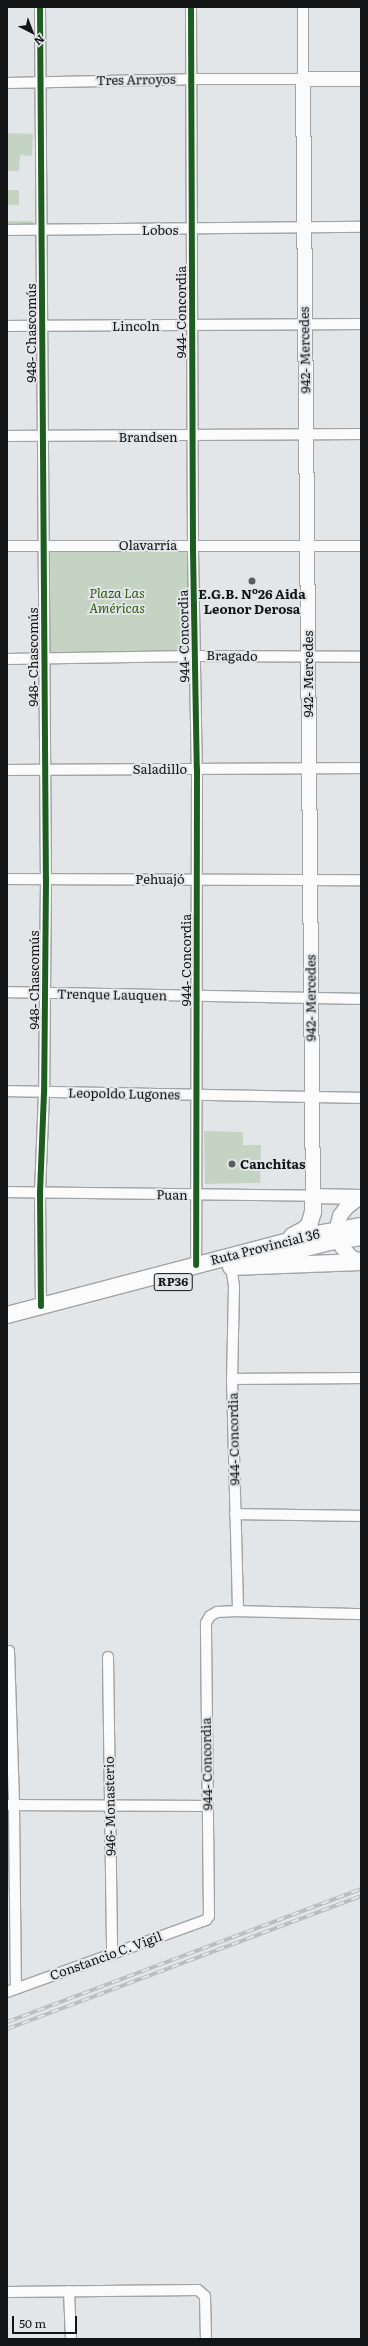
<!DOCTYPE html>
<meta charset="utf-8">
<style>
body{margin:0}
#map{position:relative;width:368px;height:2346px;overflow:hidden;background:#e3e6e8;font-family:Literata,serif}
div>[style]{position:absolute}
.green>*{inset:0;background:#c5d3c2;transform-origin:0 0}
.roads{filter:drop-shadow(1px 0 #a1a3a4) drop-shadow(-1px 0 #a1a3a4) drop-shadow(0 1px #a1a3a4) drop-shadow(0 -1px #a1a3a4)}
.minor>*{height:10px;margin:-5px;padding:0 5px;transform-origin:5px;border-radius:5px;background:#fbfbfc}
.secondary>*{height:14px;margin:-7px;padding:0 7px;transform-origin:7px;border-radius:7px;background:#fbfbfc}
.primary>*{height:16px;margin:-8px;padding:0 8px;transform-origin:8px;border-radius:8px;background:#fbfbfc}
.rail>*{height:4px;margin-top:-2px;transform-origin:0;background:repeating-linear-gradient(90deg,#e2e6e9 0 8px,#b8b9ba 0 16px);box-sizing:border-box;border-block:1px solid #b8b9ba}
.cycleway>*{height:6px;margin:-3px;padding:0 3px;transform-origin:3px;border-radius:3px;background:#1b5e20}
.dots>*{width:11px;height:11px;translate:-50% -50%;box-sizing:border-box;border:2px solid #e2e6e9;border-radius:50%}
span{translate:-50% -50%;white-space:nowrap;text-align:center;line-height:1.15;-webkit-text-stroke:4px #e2e6e9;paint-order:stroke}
.shield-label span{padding:1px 3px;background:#e2e6e9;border:1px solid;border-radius:3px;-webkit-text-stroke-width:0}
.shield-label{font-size:12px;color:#121415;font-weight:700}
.street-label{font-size:13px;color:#121415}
.park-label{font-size:13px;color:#2e5b0e;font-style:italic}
.poi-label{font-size:13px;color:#121415;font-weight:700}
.left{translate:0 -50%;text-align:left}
.frame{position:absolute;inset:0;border:8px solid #121415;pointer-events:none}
.north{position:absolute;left:12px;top:12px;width:40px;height:40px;-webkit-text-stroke:3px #e2e6e9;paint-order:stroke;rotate:138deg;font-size:11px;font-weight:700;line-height:16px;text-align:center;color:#121415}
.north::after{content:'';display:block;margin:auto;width:14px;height:18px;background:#121415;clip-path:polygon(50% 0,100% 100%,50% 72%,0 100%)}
.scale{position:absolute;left:12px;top:2316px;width:65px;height:18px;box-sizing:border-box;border:2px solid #121415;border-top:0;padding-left:5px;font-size:12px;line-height:14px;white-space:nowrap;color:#121415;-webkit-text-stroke:3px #e2e6e9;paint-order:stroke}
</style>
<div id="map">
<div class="green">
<div style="clip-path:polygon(7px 133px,33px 134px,32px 156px,20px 155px,19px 171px,7px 171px)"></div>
<div style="left:7px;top:190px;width:12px;height:15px"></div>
<div style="left:7px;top:221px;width:26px;height:5px"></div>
<div style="left:193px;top:545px;width:111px;height:150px;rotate:89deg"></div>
<div style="clip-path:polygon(204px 1131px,243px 1132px,243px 1145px,261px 1145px,260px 1183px,205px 1184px)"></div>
</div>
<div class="roads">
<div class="minor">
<div style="left:40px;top:7px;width:872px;rotate:89.61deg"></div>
<div style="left:46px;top:879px;width:214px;rotate:90.5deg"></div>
<div style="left:44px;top:1093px;width:101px;rotate:92.3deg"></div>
<div style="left:40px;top:1194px;width:112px;rotate:89.5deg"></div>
<div style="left:191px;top:7px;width:543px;rotate:89.79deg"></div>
<div style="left:193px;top:550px;width:219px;rotate:89deg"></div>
<div style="left:197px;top:769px;width:496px;rotate:90.1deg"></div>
<div style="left:7px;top:83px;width:184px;rotate:-1.2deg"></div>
<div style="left:191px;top:79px;width:112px"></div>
<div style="left:303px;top:79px;width:72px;rotate:-90deg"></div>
<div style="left:7px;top:230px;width:354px;rotate:-0.5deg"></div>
<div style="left:7px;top:326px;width:354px;rotate:-0.3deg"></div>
<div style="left:7px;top:436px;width:354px;rotate:-0.3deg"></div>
<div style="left:7px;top:546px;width:354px"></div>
<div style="left:7px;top:659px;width:188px;rotate:-0.9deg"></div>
<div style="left:195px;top:656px;width:166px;rotate:0.3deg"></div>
<div style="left:7px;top:770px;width:354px;rotate:-0.3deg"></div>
<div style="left:7px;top:879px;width:354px;rotate:0.2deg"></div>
<div style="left:7px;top:992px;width:354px;rotate:1.1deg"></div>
<div style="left:7px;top:1091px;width:354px;rotate:1.1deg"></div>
<div style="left:7px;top:1192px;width:306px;rotate:0.7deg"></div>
<div style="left:231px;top:1267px;width:19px;rotate:81deg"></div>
<div style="left:234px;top:1286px;width:93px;rotate:91.2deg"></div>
<div style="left:232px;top:1379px;width:232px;rotate:88.5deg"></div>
<div style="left:232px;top:1379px;width:129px;rotate:-0.4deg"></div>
<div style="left:235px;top:1514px;width:126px;rotate:0.9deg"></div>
<div style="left:9px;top:1651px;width:154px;rotate:88.1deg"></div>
<div style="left:14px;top:1805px;width:183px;rotate:89.4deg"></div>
<div style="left:108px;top:1657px;width:297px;rotate:89.2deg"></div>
<div style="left:7px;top:1805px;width:201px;rotate:0.3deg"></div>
<div style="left:7px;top:1992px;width:212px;rotate:-19.9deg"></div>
<div style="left:206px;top:1920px;width:5px;rotate:-53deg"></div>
<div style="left:209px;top:1916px;width:293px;rotate:-90.6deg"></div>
<div style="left:206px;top:1623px;width:8px;rotate:-60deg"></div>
<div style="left:210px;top:1616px;width:8px;rotate:-30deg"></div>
<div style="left:217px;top:1612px;width:21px;rotate:-3deg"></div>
<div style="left:238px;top:1611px;width:123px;rotate:1.4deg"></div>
<div style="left:69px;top:2291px;width:48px;rotate:87.6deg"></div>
<div style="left:7px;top:2292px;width:191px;rotate:-0.6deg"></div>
<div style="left:198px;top:2290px;width:9px;rotate:41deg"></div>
<div style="left:205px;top:2296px;width:43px;rotate:88.7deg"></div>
</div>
<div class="secondary">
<div style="left:361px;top:79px;width:58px;rotate:180deg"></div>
<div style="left:303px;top:79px;width:1117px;rotate:89.49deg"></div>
<div style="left:313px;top:1196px;width:48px;rotate:1.2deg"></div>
<div style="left:360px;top:1197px;width:18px;rotate:142deg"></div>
<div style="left:346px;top:1208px;width:10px;rotate:127deg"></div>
<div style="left:340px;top:1216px;width:8px;rotate:104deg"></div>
<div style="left:338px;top:1224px;width:23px;rotate:80deg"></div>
<div style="left:342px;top:1247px;width:15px;rotate:48deg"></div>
<div style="left:352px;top:1258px;width:9px;rotate:18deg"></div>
</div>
<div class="primary">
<div style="left:292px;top:1236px;width:15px;rotate:-28deg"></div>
<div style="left:305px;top:1229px;width:6px;rotate:-45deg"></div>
<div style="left:309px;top:1225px;width:14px;rotate:-73deg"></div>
<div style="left:313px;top:1212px;width:16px;rotate:-90deg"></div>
<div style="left:248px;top:1263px;width:84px;rotate:-14.5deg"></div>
<div style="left:329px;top:1242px;width:32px;rotate:-9deg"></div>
<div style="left:231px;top:1267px;width:130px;rotate:-2.2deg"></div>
<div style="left:7px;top:1315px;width:314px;rotate:-14.7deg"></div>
<div style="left:311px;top:1235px;width:51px;rotate:-10.2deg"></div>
</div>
</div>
<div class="rail">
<div style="left:7px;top:2022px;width:378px;rotate:-20.6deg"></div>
<div style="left:7px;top:2029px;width:378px;rotate:-20.6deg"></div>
</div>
<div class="cycleway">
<div style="left:40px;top:7px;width:872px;rotate:89.61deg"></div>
<div style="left:46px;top:879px;width:214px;rotate:90.5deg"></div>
<div style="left:44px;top:1093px;width:101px;rotate:92.3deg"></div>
<div style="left:40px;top:1194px;width:112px;rotate:89.5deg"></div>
<div style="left:191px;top:7px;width:543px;rotate:89.79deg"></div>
<div style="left:193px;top:550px;width:219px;rotate:89deg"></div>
<div style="left:197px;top:769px;width:496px;rotate:90.1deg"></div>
</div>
<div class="dots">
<div style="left:252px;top:581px;background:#5b5e5f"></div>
<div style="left:232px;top:1164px;background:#5b5e5f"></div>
</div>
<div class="shield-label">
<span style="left:173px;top:1282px">RP36</span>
</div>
<div class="street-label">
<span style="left:136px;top:80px;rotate:-1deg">Tres Arroyos</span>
<span style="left:160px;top:230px">Lobos</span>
<span style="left:181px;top:312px;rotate:-90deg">944- Concordia</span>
<span style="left:136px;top:326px">Lincoln</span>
<span style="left:31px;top:333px;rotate:-90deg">948- Chascomús</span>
<span style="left:305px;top:350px;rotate:-91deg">942- Mercedes</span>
<span style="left:148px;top:437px">Brandsen</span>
<span style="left:148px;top:545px">Olavarría</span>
<span style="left:184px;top:636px;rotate:-91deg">944- Concordia</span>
<span style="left:232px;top:656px;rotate:1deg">Bragado</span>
<span style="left:33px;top:657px;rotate:-90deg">948- Chascomús</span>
<span style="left:308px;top:674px;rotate:-90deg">942- Mercedes</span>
<span style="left:160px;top:769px">Saladillo</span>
<span style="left:160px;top:879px">Pehuajó</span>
<span style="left:186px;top:960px;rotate:-90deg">944- Concordia</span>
<span style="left:34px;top:980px;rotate:-90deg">948- Chascomús</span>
<span style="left:112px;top:995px;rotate:1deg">Trenque Lauquen</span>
<span style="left:311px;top:998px;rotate:-90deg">942- Mercedes</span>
<span style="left:124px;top:1094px;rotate:1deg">Leopoldo Lugones</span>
<span style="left:172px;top:1195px;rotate:1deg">Puan</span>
<span style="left:265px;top:1247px;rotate:-14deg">Ruta Provincial 36</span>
<span style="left:234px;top:1439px;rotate:-91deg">944- Concordia</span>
<span style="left:207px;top:1764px;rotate:-91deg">944- Concordia</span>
<span style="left:110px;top:1806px;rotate:-91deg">946- Monasterio</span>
<span style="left:106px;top:1956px;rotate:-20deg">Constancio C. Vigil</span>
</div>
<div class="park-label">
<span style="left:117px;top:601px">Plaza Las<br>Américas</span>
</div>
<div class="poi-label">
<span style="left:252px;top:602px">E.G.B. Nº26 Aida<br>Leonor Derosa</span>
<span class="left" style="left:240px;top:1164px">Canchitas</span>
</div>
<div class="frame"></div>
<div class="north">N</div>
<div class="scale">50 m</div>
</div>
